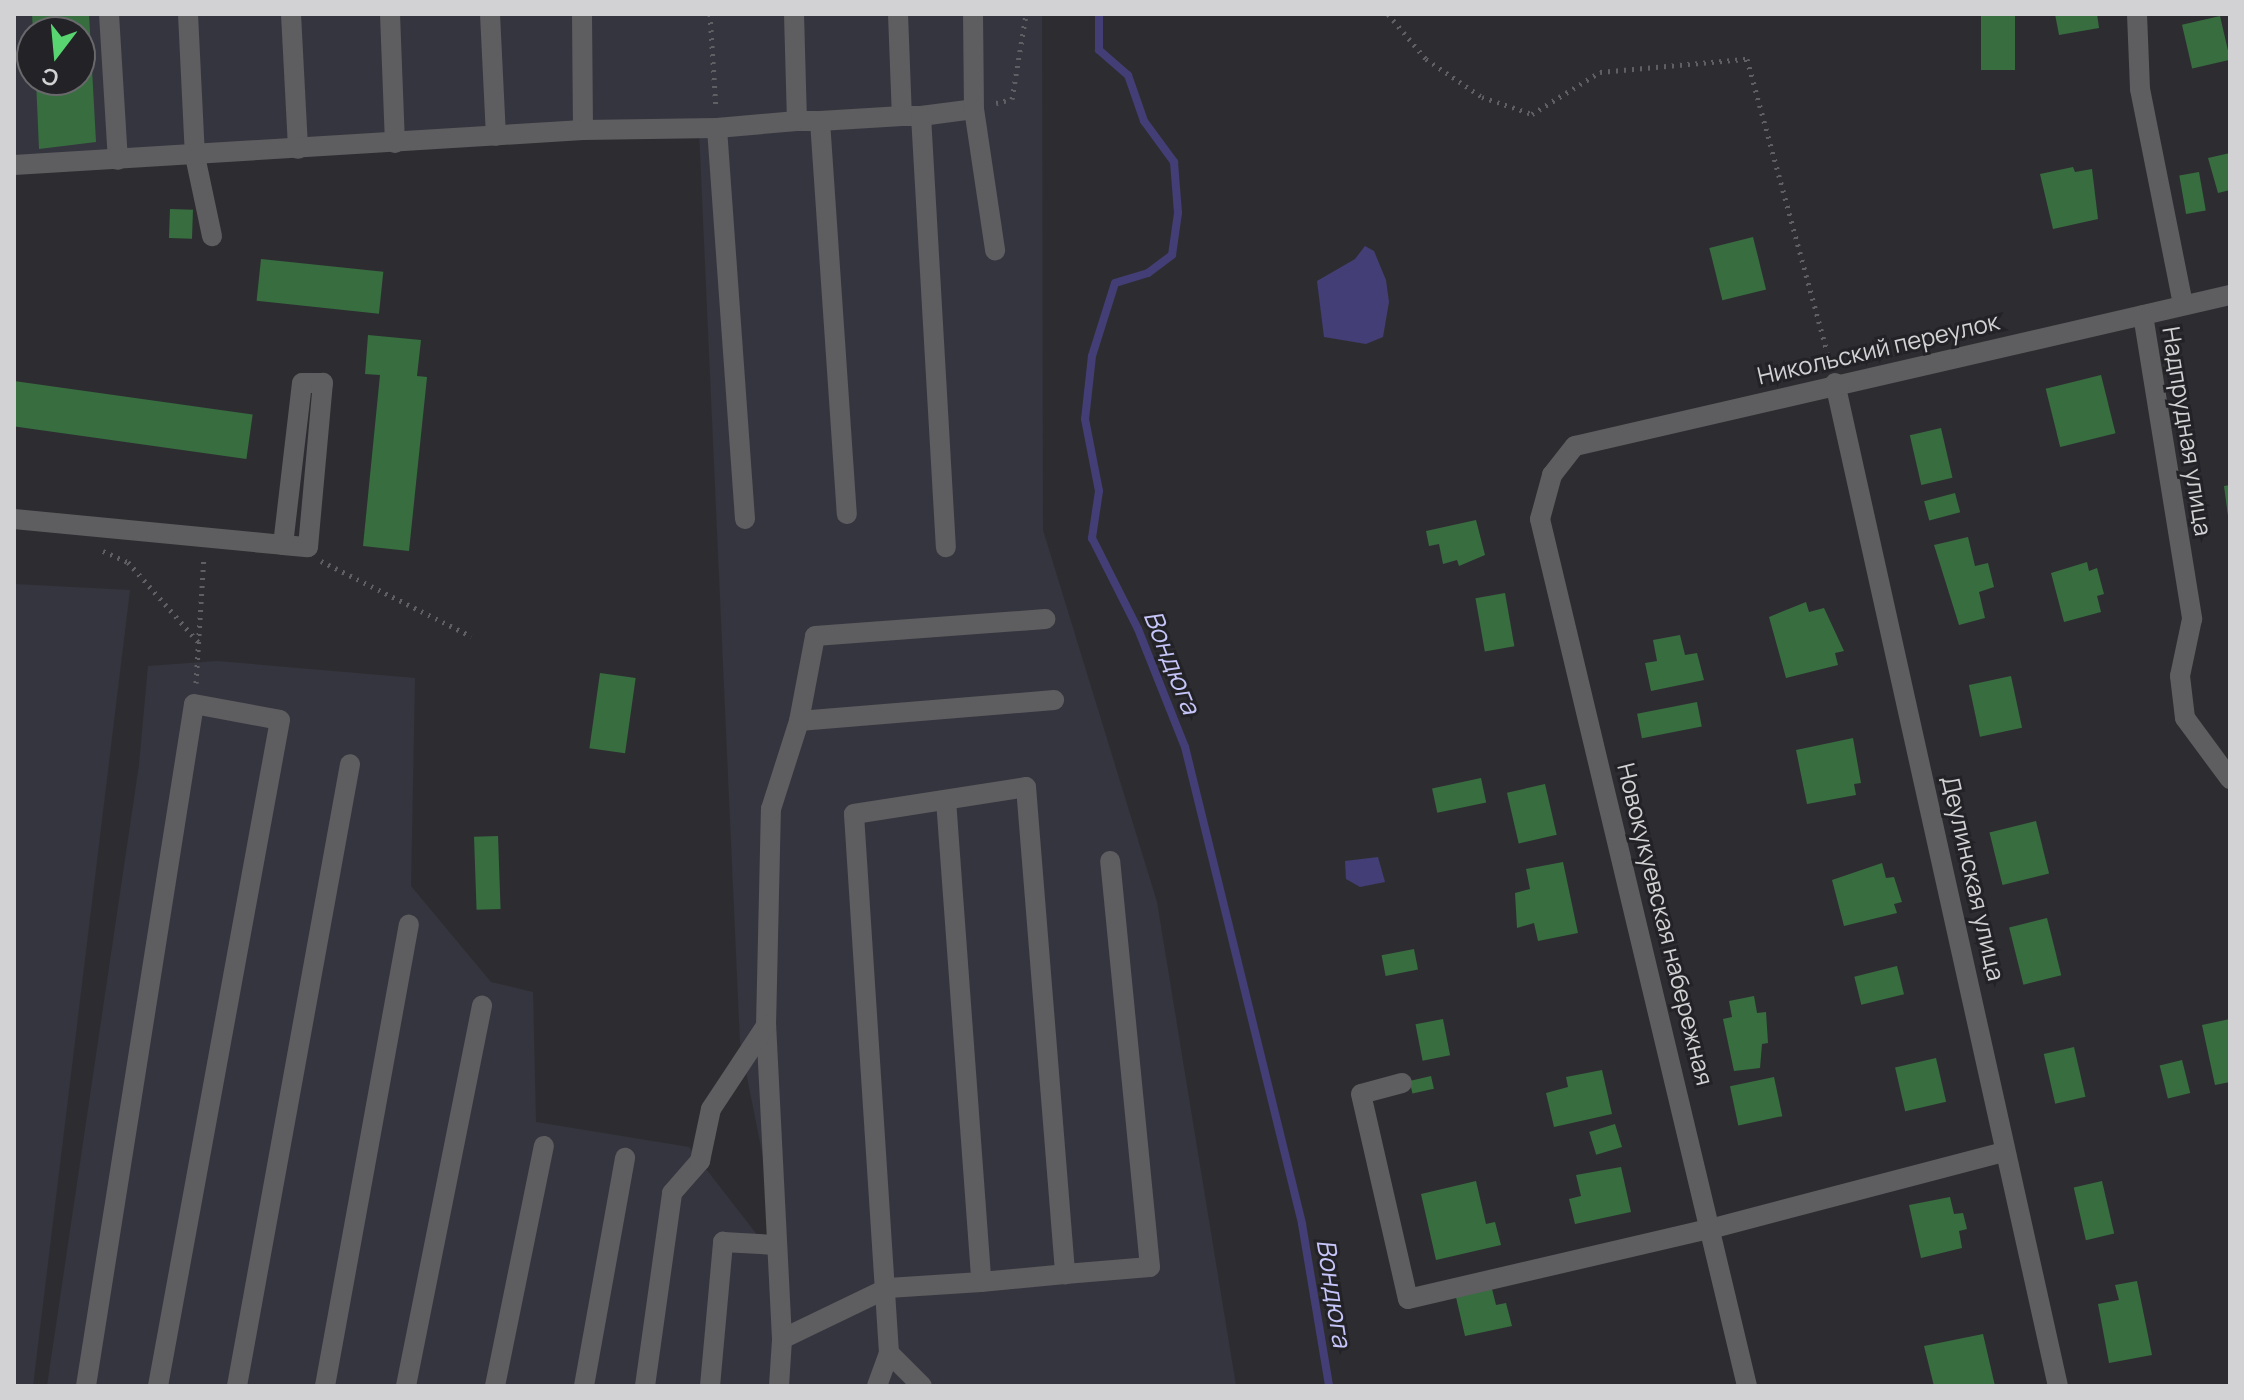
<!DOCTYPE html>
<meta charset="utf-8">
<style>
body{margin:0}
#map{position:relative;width:2244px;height:1400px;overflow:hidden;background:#2d2d31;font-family:Manrope,sans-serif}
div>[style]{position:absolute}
.built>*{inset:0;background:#35353f}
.water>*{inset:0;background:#433e75}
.stream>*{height:8px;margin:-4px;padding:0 4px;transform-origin:4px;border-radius:4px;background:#433e75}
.building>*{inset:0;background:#386d40;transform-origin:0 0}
.path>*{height:5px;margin-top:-2.5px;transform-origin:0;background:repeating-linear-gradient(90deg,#606064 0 2px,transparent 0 8px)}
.minor>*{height:20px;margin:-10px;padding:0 10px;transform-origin:10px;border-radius:10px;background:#5e5e60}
span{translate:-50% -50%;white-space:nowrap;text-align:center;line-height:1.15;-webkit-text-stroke:6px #232327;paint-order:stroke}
.street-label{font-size:24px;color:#d2d2d4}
.water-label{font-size:26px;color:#c6c5f9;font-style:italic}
.frame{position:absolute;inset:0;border:16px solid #d2d2d4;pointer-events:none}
.north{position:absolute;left:16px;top:16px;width:80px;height:80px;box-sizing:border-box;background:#232327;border:2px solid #69696c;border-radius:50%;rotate:196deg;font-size:22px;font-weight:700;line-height:32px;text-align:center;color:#d2d2d4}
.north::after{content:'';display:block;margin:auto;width:28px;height:36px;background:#58d570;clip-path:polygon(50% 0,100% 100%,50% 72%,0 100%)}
</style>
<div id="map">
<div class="built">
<div style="clip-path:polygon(evenodd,14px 14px,1042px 14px,1043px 530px,1157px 902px,1236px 1386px,47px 1386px,139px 765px,148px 666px,217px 661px,415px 678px,411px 886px,491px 982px,533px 992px,536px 1122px,689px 1147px,786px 1272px,740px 1042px,699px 130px,14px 172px,14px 14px,32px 32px,80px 32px,80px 80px,32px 80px,32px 32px)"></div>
<div style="clip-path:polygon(14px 584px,130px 590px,33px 1386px,14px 1386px)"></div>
</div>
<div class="water">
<div style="clip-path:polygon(1365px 246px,1374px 251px,1386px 280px,1389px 302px,1383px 337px,1366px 344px,1324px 337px,1317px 281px,1355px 259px)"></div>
<div style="clip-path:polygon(1378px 857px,1385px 882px,1360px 887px,1346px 879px,1345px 861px)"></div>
</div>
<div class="stream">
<div style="left:1099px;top:14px;width:36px;rotate:90deg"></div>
<div style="left:1099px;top:50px;width:38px;rotate:41deg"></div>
<div style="left:1128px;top:75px;width:49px;rotate:70.8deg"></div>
<div style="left:1144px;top:121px;width:51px;rotate:53.8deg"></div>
<div style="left:1174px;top:162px;width:51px;rotate:85.5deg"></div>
<div style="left:1178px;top:213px;width:42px;rotate:98.1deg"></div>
<div style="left:1172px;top:255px;width:30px;rotate:143deg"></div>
<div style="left:1148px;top:273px;width:34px;rotate:163deg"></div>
<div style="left:1115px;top:283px;width:77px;rotate:107.5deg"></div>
<div style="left:1092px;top:356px;width:63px;rotate:96.3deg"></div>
<div style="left:1085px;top:419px;width:73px;rotate:79deg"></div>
<div style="left:1099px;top:491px;width:48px;rotate:98.5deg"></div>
<div style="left:1092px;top:538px;width:102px;rotate:63.2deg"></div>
<div style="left:1138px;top:629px;width:127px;rotate:68.3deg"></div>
<div style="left:1185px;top:747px;width:491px;rotate:76.2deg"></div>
<div style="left:1302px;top:1224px;width:164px;rotate:80.5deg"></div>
</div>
<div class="building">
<div style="clip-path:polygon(32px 14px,89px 14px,96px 142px,39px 149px,36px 80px,80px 80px,80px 32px,33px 32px)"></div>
<div style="left:1981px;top:14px;width:34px;height:56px"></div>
<div style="clip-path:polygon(2055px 14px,2097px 14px,2099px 28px,2059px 35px)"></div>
<div style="left:2220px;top:16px;width:45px;height:39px;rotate:77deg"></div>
<div style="clip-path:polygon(2230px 153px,2230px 190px,2218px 193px,2208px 158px)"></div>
<div style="clip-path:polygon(2073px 167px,2075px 172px,2092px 169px,2098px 219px,2053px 229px,2040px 174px)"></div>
<div style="left:2199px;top:172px;width:39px;height:20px;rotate:80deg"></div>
<div style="left:170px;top:209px;width:23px;height:29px;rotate:2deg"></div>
<div style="left:1753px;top:237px;width:54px;height:45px;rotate:76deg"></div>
<div style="left:261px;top:259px;width:123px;height:42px;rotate:6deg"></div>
<div style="clip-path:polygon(368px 335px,421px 340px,417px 376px,427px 377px,409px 551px,363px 546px,380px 375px,365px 374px)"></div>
<div style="left:2101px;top:375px;width:60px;height:57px;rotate:76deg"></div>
<div style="left:14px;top:381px;width:241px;height:45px;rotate:8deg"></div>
<div style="left:1941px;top:428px;width:51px;height:32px;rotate:77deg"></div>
<div style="clip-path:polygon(2230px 485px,2230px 516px,2228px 516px,2224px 486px)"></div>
<div style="left:1955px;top:493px;width:20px;height:32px;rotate:75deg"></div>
<div style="clip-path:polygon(1476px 520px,1485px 555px,1459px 566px,1457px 560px,1443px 564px,1439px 544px,1429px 546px,1426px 531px)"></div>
<div style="clip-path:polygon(1968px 537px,1975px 566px,1988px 563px,1994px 587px,1979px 592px,1985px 618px,1959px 625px,1934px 545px)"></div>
<div style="clip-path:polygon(2087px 562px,2089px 571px,2097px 568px,2104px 594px,2097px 596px,2101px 612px,2064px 622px,2051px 573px)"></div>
<div style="left:1505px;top:593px;width:54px;height:30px;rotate:80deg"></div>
<div style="clip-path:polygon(1806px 602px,1809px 612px,1824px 608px,1844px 651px,1835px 653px,1838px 665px,1786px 678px,1769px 617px)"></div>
<div style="clip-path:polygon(1680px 635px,1685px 655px,1697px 653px,1704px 680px,1651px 691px,1645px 663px,1657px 661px,1653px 640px)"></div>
<div style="left:600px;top:673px;width:36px;height:76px;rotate:8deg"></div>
<div style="left:2011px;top:676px;width:53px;height:43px;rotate:78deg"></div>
<div style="left:1697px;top:702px;width:25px;height:61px;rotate:79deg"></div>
<div style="clip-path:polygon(1853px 738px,1861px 783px,1854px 784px,1856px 795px,1807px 804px,1796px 750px)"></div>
<div style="left:1481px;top:778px;width:25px;height:50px;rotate:78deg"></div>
<div style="left:1545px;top:784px;width:52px;height:39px;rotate:77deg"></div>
<div style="left:2036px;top:821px;width:54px;height:48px;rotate:76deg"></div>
<div style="left:498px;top:836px;width:73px;height:24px;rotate:88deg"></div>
<div style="clip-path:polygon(1563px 862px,1578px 933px,1538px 941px,1534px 923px,1517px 928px,1515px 893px,1530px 889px,1526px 869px)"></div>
<div style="clip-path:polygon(1882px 863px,1886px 878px,1894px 877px,1902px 902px,1894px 904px,1897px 913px,1844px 926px,1832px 880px)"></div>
<div style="left:2047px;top:918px;width:59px;height:39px;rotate:76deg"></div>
<div style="left:1414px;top:949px;width:21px;height:33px;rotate:79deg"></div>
<div style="left:1897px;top:966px;width:29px;height:44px;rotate:76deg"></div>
<div style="clip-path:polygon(1754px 996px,1757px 1013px,1766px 1012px,1768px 1043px,1762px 1044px,1760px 1068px,1734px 1071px,1723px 1019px,1732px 1017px,1729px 1001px)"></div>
<div style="left:1443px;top:1019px;width:37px;height:28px;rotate:79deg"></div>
<div style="clip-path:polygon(2230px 1019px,2230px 1082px,2215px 1085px,2202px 1025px)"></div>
<div style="left:2074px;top:1047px;width:51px;height:31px;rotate:77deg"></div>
<div style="left:1936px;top:1058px;width:45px;height:42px;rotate:77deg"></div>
<div style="left:2182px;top:1060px;width:34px;height:23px;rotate:76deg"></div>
<div style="clip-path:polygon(1602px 1070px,1612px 1114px,1554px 1127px,1546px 1093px,1568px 1087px,1566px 1077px)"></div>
<div style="left:1431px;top:1076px;width:13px;height:22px;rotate:77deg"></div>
<div style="left:1774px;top:1077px;width:40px;height:45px;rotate:78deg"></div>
<div style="left:1615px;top:1124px;width:24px;height:27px;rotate:73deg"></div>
<div style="clip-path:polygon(1621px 1167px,1631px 1212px,1575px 1224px,1569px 1199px,1581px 1196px,1576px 1175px)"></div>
<div style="clip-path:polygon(1476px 1181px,1486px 1224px,1495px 1222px,1501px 1245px,1436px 1260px,1421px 1194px)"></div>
<div style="left:2102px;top:1181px;width:54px;height:29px;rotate:77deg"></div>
<div style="clip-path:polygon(1950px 1197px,1954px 1214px,1963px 1213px,1967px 1229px,1959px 1231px,1962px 1248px,1921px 1258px,1909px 1205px)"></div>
<div style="clip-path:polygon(2137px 1281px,2152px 1355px,2109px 1363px,2098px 1304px,2119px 1300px,2115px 1285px)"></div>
<div style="clip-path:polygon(1491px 1285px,1496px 1305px,1506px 1303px,1512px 1326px,1465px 1336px,1455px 1293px)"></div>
<div style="clip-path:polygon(1983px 1334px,1995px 1386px,1934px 1386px,1924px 1346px)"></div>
</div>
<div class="path">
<div style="left:710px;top:14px;width:95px;rotate:86.4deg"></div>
<div style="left:1388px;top:14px;width:59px;rotate:49.8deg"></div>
<div style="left:1426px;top:59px;width:68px;rotate:34.2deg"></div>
<div style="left:1482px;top:97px;width:53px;rotate:18.8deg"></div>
<div style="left:1532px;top:114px;width:80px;rotate:-31.7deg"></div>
<div style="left:1600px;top:72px;width:148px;rotate:-5.1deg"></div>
<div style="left:1747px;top:59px;width:315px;rotate:74.7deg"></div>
<div style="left:996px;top:103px;width:16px;rotate:-14deg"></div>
<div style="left:1012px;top:99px;width:86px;rotate:-80.6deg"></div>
<div style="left:103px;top:551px;width:27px;rotate:24deg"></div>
<div style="left:128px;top:562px;width:109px;rotate:48.7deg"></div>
<div style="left:321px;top:561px;width:168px;rotate:26.6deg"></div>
<div style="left:196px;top:683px;width:126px;rotate:-86.4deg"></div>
</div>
<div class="minor">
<div style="left:109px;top:14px;width:146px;rotate:86.5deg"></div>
<div style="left:188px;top:14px;width:142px;rotate:87.2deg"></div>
<div style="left:195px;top:156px;width:82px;rotate:78deg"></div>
<div style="left:291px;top:14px;width:135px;rotate:87deg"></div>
<div style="left:390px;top:14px;width:129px;rotate:87.8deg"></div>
<div style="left:490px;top:14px;width:122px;rotate:87.2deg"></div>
<div style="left:582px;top:14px;width:116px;rotate:89.5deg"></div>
<div style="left:794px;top:14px;width:107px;rotate:88.4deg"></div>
<div style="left:797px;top:121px;width:23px"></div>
<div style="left:820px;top:121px;width:394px;rotate:86.1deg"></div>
<div style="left:898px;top:14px;width:102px;rotate:87.8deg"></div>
<div style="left:902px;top:116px;width:19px"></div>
<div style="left:921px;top:116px;width:53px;rotate:-7.5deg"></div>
<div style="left:974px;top:109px;width:95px;rotate:-90.6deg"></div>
<div style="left:2137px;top:14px;width:75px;rotate:87.7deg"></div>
<div style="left:2140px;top:89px;width:220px;rotate:78.7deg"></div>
<div style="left:974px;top:109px;width:143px;rotate:81.5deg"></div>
<div style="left:921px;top:116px;width:432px;rotate:86.7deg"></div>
<div style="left:820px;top:121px;width:82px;rotate:-3.5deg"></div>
<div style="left:14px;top:165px;width:570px;rotate:-3.52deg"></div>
<div style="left:583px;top:130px;width:134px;rotate:-0.9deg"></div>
<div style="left:2143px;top:315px;width:308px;rotate:80.8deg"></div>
<div style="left:2192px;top:619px;width:58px;rotate:101.9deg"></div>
<div style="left:2180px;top:676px;width:42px;rotate:83.2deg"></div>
<div style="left:2185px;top:718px;width:76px;rotate:53.6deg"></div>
<div style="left:1835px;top:383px;width:1027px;rotate:77.47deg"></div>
<div style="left:14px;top:519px;width:270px;rotate:5.5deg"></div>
<div style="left:283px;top:545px;width:25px;rotate:5deg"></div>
<div style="left:308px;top:547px;width:165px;rotate:-84.8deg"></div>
<div style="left:323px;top:383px;width:21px;rotate:180deg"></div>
<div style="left:302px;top:383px;width:163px;rotate:96.7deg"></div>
<div style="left:745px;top:519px;width:392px;rotate:-94.1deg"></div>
<div style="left:717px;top:128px;width:80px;rotate:-5deg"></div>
<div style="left:799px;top:721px;width:256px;rotate:-4.7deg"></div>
<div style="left:946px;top:800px;width:483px;rotate:85.8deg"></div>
<div style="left:981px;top:1282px;width:84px;rotate:-5.4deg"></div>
<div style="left:1402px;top:1083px;width:42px;rotate:165deg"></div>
<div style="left:1361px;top:1094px;width:210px;rotate:77.1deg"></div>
<div style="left:1408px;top:1299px;width:314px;rotate:-13.1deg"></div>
<div style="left:1714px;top:1228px;width:300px;rotate:-14.7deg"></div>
<div style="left:782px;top:1339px;width:313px;rotate:-92.9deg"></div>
<div style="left:766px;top:1026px;width:217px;rotate:-88.7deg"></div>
<div style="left:771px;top:809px;width:92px;rotate:-72.3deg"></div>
<div style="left:799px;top:721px;width:86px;rotate:-79.3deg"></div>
<div style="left:815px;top:636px;width:231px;rotate:-4.2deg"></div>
<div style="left:86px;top:1386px;width:690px;rotate:-81deg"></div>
<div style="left:194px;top:704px;width:87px;rotate:10.5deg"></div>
<div style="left:280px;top:720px;width:677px;rotate:100.38deg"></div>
<div style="left:237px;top:1386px;width:632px;rotate:-79.7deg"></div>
<div style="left:325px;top:1386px;width:469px;rotate:-79.7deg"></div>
<div style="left:406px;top:1386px;width:388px;rotate:-78.7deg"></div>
<div style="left:495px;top:1386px;width:245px;rotate:-78.5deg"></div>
<div style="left:584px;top:1386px;width:232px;rotate:-79.8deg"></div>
<div style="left:645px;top:1386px;width:195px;rotate:-82deg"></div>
<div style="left:672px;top:1193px;width:43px;rotate:-48.8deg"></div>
<div style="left:700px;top:1161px;width:53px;rotate:-78.1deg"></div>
<div style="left:711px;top:1109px;width:100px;rotate:-56.5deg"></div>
<div style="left:710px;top:1386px;width:145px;rotate:-84.8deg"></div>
<div style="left:723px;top:1242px;width:54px;rotate:3.2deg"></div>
<div style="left:779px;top:1386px;width:47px;rotate:-86.3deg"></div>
<div style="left:782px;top:1339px;width:118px;rotate:-25.7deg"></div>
<div style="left:888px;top:1288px;width:93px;rotate:-3.7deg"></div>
<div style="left:877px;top:1386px;width:35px;rotate:-70deg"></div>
<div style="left:922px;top:1386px;width:47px;rotate:-135deg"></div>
<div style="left:889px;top:1353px;width:540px;rotate:-93.72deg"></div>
<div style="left:854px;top:814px;width:174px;rotate:-8.9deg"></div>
<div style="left:1026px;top:787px;width:489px;rotate:85.4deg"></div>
<div style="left:1065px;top:1274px;width:85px;rotate:-4.7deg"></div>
<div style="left:1150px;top:1267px;width:408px;rotate:-95.6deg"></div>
<div style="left:1747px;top:1386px;width:891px;rotate:-103.43deg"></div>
<div style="left:1540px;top:519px;width:46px;rotate:-74.7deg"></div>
<div style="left:1552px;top:475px;width:37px;rotate:-52deg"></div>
<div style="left:1575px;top:446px;width:672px;rotate:-12.98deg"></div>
</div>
<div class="street-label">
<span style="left:1878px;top:348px;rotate:-13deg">Никольский переулок</span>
<span style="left:2188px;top:431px;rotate:81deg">Надпрудная улица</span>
<span style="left:1974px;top:878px;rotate:77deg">Деулинская улица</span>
<span style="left:1666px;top:924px;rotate:76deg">Новокукуевская набережная</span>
</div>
<div class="water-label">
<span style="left:1172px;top:662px;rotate:68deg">Вондюга</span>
<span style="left:1334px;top:1293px;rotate:81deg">Вондюга</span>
</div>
<div class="frame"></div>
<div class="north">С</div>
</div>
